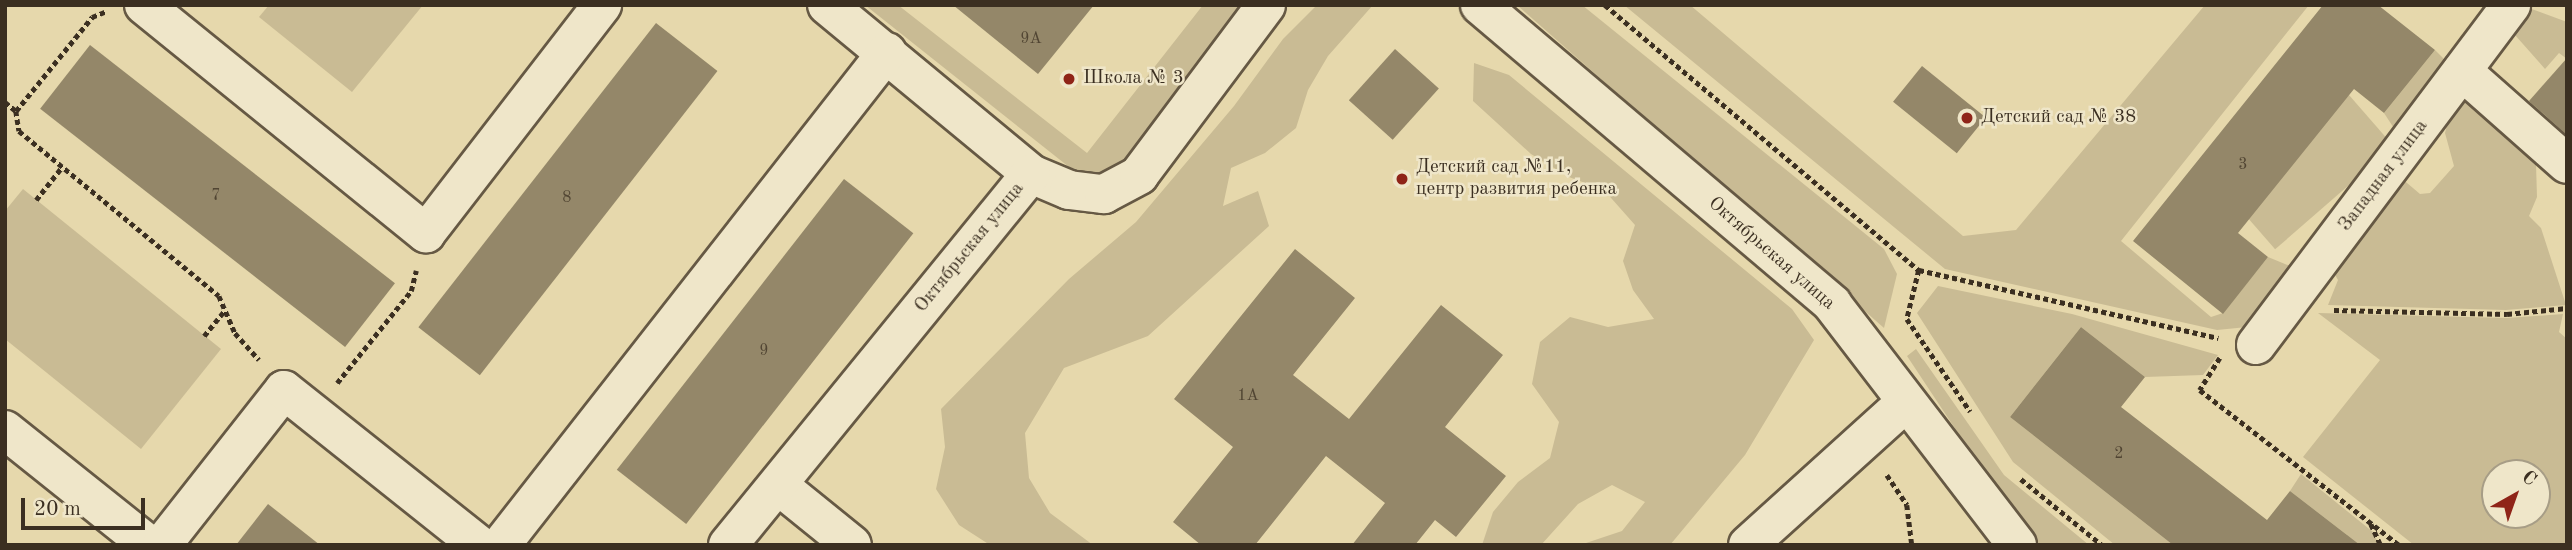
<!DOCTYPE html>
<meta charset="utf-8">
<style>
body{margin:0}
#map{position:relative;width:2572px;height:550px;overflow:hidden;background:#e6d8ac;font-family:"Old Standard TT",serif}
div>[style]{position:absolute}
.green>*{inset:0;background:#c9bb94;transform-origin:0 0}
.building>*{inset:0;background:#948769;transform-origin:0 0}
.path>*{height:4.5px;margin-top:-2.25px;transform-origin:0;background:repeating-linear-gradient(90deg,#3b2f21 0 5px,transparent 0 8.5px)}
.roads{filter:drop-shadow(2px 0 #665944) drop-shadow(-2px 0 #665944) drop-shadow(0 2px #665944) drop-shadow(0 -2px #665944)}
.minor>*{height:38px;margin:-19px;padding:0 19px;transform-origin:19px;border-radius:19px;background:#efe6c9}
.dots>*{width:19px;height:19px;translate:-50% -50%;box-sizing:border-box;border:4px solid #efe6c9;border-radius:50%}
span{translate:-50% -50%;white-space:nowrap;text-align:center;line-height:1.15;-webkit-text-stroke:5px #efe6c9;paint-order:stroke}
.number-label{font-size:16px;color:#514533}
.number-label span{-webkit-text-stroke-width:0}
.poi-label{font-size:19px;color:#3b2f21}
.left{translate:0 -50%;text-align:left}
.street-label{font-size:19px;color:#3b2f21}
.frame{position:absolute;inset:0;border:7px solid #3b2f21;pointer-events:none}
.north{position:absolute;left:2481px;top:459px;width:70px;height:70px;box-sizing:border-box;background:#efe6c9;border:2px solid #a79d86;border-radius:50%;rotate:40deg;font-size:19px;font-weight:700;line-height:28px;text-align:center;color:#3b2f21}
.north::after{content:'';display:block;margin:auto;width:24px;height:32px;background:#8f2418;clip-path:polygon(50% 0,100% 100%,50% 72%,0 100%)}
.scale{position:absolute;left:21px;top:498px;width:124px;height:32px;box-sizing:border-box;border:4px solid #3b2f21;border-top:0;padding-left:9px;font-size:21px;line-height:24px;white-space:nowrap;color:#3b2f21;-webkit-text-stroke:5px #efe6c9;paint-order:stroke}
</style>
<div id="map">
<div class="green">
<div style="clip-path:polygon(269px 5px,423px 5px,352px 92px,259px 17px)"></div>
<div style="clip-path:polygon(865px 5px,898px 5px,1087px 153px,1203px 5px,1243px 5px,1118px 173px,1104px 177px,1069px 167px)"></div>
<div style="clip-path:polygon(1317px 5px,1373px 5px,1328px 56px,1308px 90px,1296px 128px,1265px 153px,1231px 168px,1223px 206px,1258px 191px,1269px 226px,1148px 336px,1064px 368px,1025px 433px,1029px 478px,1050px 513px,1093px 545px,990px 545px,959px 525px,936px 489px,945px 447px,941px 409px,1069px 279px,1136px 222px,1234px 106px,1283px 39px)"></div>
<div style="clip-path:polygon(1517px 5px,1582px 5px,1884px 249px,1897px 274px,1884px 328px)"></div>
<div style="clip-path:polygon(1624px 5px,1690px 5px,1963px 236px,2016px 230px,2205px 5px,2309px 5px,2121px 241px,2211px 317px,2223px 313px,2268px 257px,2300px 270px,2247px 327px,2217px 330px,1945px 269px)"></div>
<div style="clip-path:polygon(2529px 8px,2567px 22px,2567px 59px,2559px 53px,2545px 69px,2515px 35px,2516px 20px)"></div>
<div style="clip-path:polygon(2435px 50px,2449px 64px,2401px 139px,2384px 113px)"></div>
<div style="clip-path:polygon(1474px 63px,1509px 75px,1792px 309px,1814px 340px,1745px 455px,1670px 545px,1580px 545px,1622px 531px,1645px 502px,1612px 485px,1578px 504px,1541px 545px,1482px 545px,1493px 512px,1518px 482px,1550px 458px,1559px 422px,1532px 384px,1540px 342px,1570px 317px,1608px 327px,1654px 319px,1633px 290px,1623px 261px,1635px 225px,1604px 190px,1569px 177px,1531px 154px,1473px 101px)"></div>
<div style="left:2349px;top:95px;width:68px;height:157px;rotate:49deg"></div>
<div style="clip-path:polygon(2466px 99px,2527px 141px,2536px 164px,2537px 197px,2529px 216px,2541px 228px,2566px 305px,2506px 310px,2328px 305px,2338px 280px,2334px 273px,2400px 177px,2420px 194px,2430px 193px,2454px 166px,2445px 133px,2450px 114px)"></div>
<div style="clip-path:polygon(23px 189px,221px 349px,141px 449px,5px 339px,5px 211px)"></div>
<div style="clip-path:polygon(1938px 286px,2072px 314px,2218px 355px,2203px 375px,2145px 377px,2081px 327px,2010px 417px,2173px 545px,2115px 545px,2013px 462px,1917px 313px)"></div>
<div style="clip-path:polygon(evenodd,2318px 313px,2507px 318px,2563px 314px,2559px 332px,2567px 339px,2567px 545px,2414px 545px,2303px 457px,2380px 360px,2318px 313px,2495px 473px,2537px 473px,2537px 515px,2495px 515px,2495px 473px)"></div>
<div style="clip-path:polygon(1916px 349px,2004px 475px,2089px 545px,2038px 545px,2017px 522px,1907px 356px)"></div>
<div style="clip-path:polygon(2301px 474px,2373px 532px,2379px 545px,2339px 545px,2347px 535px,2290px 491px)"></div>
</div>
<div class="building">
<div style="clip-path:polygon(953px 5px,1094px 5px,1038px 74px)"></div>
<div style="clip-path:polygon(2323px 5px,2378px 5px,2435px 50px,2384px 113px,2354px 89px,2238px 233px,2268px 257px,2223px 314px,2133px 241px)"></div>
<div style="left:656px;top:23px;width:78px;height:386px;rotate:38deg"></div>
<div style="left:90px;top:45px;width:387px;height:81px;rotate:38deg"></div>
<div style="left:1395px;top:49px;width:59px;height:69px;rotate:42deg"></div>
<div style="clip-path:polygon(2567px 58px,2567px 135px,2529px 101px)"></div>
<div style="left:1922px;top:66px;width:82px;height:46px;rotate:39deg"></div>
<div style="left:844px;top:179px;width:88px;height:369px;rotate:38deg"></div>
<div style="clip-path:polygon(1295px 249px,1355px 298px,1293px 375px,1349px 419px,1441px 305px,1503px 355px,1445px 427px,1506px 476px,1456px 537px,1435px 520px,1415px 545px,1352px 545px,1385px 503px,1326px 456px,1255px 545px,1201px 545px,1173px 522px,1233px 447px,1174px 399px)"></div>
<div style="clip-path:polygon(2081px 327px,2145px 377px,2121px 407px,2267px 520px,2290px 491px,2360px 545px,2173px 545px,2010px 417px)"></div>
<div style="clip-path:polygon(268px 504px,320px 545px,236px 545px)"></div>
</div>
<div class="path">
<div style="left:1605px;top:5px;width:411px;rotate:40.2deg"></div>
<div style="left:1919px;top:270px;width:50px;rotate:103.8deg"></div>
<div style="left:1907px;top:319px;width:112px;rotate:55.6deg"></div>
<div style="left:5px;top:102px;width:14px;rotate:39deg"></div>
<div style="left:16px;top:111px;width:20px;rotate:81deg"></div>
<div style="left:19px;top:131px;width:259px;rotate:39.5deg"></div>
<div style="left:219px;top:296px;width:40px;rotate:66.6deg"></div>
<div style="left:235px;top:333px;width:36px;rotate:48deg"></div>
<div style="left:16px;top:111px;width:121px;rotate:-51deg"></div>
<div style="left:92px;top:17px;width:16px;rotate:-22deg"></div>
<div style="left:36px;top:200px;width:42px;rotate:-51.8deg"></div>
<div style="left:1919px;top:270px;width:307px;rotate:12.8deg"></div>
<div style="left:2334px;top:310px;width:173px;rotate:1.3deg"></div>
<div style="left:2507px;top:314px;width:60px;rotate:-5.7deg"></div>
<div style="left:204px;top:336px;width:32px;rotate:-51deg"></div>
<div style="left:2220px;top:358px;width:38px;rotate:122deg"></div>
<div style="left:2200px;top:390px;width:252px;rotate:37.9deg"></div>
<div style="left:337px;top:383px;width:118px;rotate:-51.2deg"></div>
<div style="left:411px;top:291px;width:21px;rotate:-76deg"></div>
<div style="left:1887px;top:475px;width:36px;rotate:56deg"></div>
<div style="left:1907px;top:505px;width:40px;rotate:82.9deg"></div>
<div style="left:2021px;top:479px;width:104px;rotate:39.2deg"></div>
<div style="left:2371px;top:524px;width:23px;rotate:65deg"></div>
</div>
<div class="roads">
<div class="minor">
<div style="left:144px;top:5px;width:363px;rotate:39deg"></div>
<div style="left:426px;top:233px;width:288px;rotate:-52.3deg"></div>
<div style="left:827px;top:5px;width:265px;rotate:39.6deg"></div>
<div style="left:1031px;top:174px;width:41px;rotate:22.8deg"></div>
<div style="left:1069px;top:190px;width:35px;rotate:7deg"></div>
<div style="left:1104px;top:194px;width:40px;rotate:-28deg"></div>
<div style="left:1139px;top:175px;width:212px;rotate:-53.2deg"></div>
<div style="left:1480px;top:5px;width:462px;rotate:40.3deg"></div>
<div style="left:1832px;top:304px;width:304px;rotate:52.5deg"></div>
<div style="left:2462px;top:71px;width:140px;rotate:41.5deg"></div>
<div style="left:2256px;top:345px;width:425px;rotate:-53.1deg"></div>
<div style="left:5px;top:430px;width:184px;rotate:38.6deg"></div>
<div style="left:778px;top:485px;width:95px;rotate:39deg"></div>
<div style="left:162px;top:545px;width:197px;rotate:-51.8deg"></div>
<div style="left:284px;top:390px;width:249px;rotate:38.5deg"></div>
<div style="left:501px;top:545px;width:626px;rotate:-51.94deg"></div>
<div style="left:728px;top:545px;width:479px;rotate:-50.8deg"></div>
<div style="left:1748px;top:545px;width:213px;rotate:-42.1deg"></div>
</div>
</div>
<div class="dots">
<div style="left:1069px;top:79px;background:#8f2418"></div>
<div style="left:1967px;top:118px;background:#8f2418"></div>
<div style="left:1402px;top:179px;background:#8f2418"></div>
</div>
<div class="number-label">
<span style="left:1031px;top:39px">9А</span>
<span style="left:2243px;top:165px">3</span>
<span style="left:216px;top:196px">7</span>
<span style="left:567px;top:198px">8</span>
<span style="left:764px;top:351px">9</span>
<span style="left:1248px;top:396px">1А</span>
<span style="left:2119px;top:454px">2</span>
</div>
<div class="poi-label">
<span class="left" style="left:1083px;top:79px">Школа № 3</span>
<span class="left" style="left:1981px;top:118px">Детский сад № 38</span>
<span class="left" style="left:1416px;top:179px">Детский сад №11,<br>центр развития ребенка</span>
</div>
<div class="street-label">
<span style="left:2384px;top:176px;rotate:-53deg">Западная улица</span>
<span style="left:970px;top:248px;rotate:-51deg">Октябрьская улица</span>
<span style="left:1771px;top:254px;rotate:41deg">Октябрьская улица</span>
</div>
<div class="frame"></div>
<div class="north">С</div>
<div class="scale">20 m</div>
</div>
